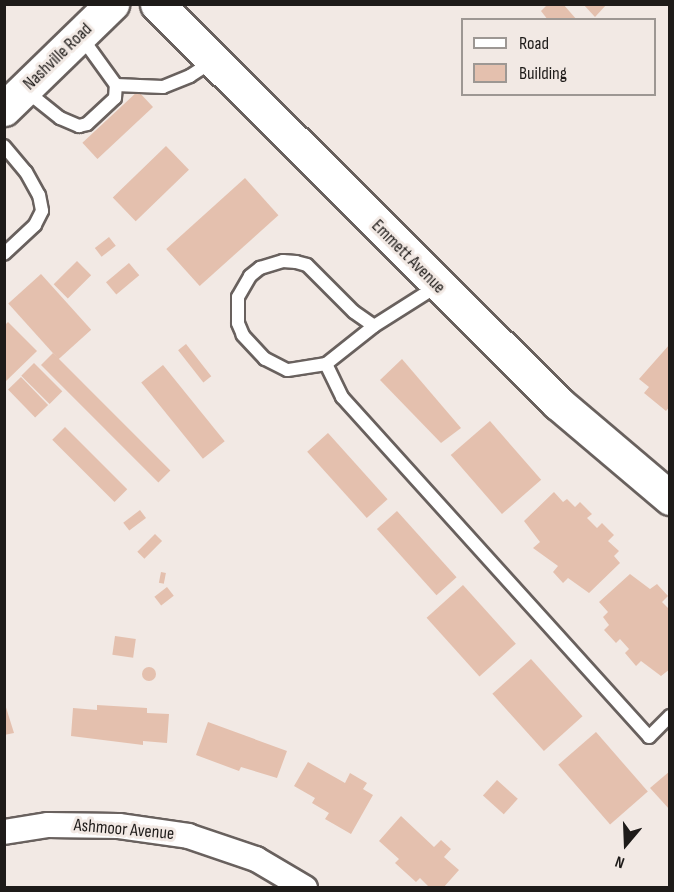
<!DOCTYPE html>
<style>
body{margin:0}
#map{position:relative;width:674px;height:892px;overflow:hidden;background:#f2e9e4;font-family:"Sofia Sans Condensed",sans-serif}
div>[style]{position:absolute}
.building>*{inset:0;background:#e4c0ae;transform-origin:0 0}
.round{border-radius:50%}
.roads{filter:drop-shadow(2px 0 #69615e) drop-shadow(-2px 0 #69615e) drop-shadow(0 2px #69615e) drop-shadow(0 -2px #69615e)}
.lane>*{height:12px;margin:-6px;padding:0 6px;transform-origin:6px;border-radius:6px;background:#fff}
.street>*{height:24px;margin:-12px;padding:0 12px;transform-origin:12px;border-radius:12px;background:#fff}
.secondary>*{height:33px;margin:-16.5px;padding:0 16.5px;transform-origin:16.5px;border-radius:16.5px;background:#fff}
.primary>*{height:33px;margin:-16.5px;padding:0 16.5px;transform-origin:16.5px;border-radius:16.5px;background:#fff}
span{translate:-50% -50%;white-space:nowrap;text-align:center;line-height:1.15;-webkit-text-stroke:6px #f2e9e4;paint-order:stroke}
.street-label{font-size:18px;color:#1e1b19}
.frame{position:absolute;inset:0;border:6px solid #1e1b19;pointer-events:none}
.legend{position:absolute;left:461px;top:18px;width:195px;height:78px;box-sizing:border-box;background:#f2e9e4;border:2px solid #9d9793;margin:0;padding:8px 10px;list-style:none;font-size:18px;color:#1e1b19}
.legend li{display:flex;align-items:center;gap:12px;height:30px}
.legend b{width:30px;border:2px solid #9d9793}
.north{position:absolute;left:596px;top:814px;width:60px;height:60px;-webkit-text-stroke:4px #f2e9e4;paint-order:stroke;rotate:199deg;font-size:16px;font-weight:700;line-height:24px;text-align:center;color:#1e1b19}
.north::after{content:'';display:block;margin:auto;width:21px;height:27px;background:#1e1b19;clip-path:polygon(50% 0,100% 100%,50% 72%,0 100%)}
</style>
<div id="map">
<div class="building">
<div style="clip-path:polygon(548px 4px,563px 4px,577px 20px,548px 20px,541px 11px)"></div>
<div style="clip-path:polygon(583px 4px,607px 4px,595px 17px)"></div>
<div style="left:138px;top:91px;width:22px;height:76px;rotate:47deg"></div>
<div style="left:166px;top:146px;width:33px;height:74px;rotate:46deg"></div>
<div style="left:245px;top:178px;width:50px;height:106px;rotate:48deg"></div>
<div style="left:109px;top:237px;width:11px;height:18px;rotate:52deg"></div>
<div style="left:77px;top:261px;width:20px;height:33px;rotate:45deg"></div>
<div style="left:129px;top:263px;width:16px;height:30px;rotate:50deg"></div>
<div style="left:41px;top:274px;width:75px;height:44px;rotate:48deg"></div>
<div style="clip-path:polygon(8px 322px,37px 351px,4px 383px,4px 326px)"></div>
<div style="left:186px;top:344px;width:41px;height:10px;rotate:52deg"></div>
<div style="clip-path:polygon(670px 344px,670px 406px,666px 411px,644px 393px,649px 387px,639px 379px)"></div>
<div style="left:53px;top:353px;width:166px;height:17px;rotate:45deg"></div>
<div style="clip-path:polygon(402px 359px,461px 428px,441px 443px,380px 380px)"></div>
<div style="left:34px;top:363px;width:40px;height:18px;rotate:45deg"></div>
<div style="left:163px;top:365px;width:98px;height:28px;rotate:51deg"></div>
<div style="left:21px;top:377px;width:39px;height:18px;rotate:46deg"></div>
<div style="left:490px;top:421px;width:78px;height:52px;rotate:49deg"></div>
<div style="left:65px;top:427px;width:88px;height:18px;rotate:45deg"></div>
<div style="left:328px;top:433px;width:89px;height:28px;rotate:48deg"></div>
<div style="clip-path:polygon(554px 492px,563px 502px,567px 499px,575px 507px,580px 502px,592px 514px,587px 518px,597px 528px,602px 523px,614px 535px,608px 541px,619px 551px,614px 556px,620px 563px,589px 593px,568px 578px,563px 583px,553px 572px,558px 566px,533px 548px,540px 542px,524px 521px)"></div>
<div style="left:140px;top:510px;width:10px;height:21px;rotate:53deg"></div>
<div style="left:397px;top:511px;width:89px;height:27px;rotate:48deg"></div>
<div style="left:155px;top:534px;width:10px;height:25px;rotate:45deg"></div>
<div style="left:161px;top:572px;width:5px;height:11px;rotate:11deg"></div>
<div style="clip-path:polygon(630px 574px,650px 589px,657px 584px,668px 596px,662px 602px,670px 610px,670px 669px,661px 676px,641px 661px,636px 666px,625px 653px,629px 649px,620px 639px,616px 643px,604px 630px,609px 625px,603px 617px,608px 612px,599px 602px)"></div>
<div style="left:463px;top:585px;width:79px;height:49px;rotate:48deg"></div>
<div style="left:167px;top:587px;width:11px;height:16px;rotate:52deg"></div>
<div style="left:115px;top:636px;width:21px;height:19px;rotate:8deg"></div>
<div style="left:531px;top:659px;width:77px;height:52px;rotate:48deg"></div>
<div class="round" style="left:142px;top:667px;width:14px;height:14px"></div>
<div style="clip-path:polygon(4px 701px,14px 733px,4px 735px)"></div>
<div style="clip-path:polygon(97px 705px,147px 708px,147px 713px,169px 714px,167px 743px,143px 741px,143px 745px,71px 736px,73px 708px,97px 710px)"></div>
<div style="clip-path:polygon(208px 722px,287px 751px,277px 778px,241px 767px,239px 771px,196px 755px)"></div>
<div style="left:596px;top:732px;width:79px;height:50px;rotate:49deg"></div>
<div style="clip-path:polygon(308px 762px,345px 783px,350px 773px,367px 783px,363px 789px,373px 795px,351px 834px,325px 819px,329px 813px,312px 803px,315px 798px,294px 786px)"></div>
<div style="clip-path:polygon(670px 771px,670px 810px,650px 788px)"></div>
<div style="left:497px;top:780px;width:28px;height:21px;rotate:42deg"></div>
<div style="clip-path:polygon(401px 816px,434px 847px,441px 840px,451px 849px,444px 857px,459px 870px,443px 888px,430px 888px,420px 878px,416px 882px,395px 863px,399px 859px,379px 841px)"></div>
</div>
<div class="roads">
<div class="lane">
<div style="left:116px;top:85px;width:47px;rotate:2.4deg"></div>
<div style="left:163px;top:87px;width:29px;rotate:-22deg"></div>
<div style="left:190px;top:76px;width:27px;rotate:-33deg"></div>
<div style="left:25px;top:90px;width:45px;rotate:38.7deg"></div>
<div style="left:60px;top:118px;width:21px;rotate:23deg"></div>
<div style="left:79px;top:126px;width:8px;rotate:-14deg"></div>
<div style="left:87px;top:124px;width:38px;rotate:-43deg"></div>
<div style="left:115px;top:98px;width:13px;rotate:-86deg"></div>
<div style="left:116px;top:85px;width:62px;rotate:-125.8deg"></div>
<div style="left:4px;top:146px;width:34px;rotate:50deg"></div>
<div style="left:26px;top:172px;width:26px;rotate:61deg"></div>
<div style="left:39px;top:195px;width:16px;rotate:79deg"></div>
<div style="left:42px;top:211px;width:16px;rotate:117deg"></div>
<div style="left:35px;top:225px;width:42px;rotate:136.9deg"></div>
<div style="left:374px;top:326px;width:61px;rotate:141.6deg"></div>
<div style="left:326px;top:364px;width:39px;rotate:171deg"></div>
<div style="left:287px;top:370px;width:25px;rotate:-153deg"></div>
<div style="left:265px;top:359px;width:33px;rotate:-133deg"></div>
<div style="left:243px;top:335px;width:13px;rotate:-113deg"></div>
<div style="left:238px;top:323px;width:26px;rotate:-90deg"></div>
<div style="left:238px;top:297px;width:24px;rotate:-60deg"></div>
<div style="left:250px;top:276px;width:13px;rotate:-39deg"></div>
<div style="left:260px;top:268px;width:24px;rotate:-17deg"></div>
<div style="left:283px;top:261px;width:13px;rotate:4deg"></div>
<div style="left:296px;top:262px;width:11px;rotate:15deg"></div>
<div style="left:307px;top:265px;width:66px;rotate:45deg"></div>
<div style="left:354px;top:312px;width:24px;rotate:35deg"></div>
<div style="left:374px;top:326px;width:75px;rotate:-32.4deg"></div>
<div style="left:326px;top:364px;width:37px;rotate:64deg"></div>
<div style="left:342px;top:397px;width:458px;rotate:47.9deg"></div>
<div style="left:649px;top:737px;width:30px;rotate:-45deg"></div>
</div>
<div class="street">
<div style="left:4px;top:832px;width:45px;rotate:-9deg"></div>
<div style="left:48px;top:825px;width:71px;rotate:0.8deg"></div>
<div style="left:119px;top:826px;width:70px;rotate:8.2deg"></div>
<div style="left:188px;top:836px;width:72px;rotate:18.7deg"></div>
<div style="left:256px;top:859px;width:57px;rotate:30.6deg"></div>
</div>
<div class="secondary">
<div style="left:157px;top:4px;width:566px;rotate:44.86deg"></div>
<div style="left:558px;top:403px;width:147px;rotate:40.3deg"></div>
</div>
<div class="primary">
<div style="left:4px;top:109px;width:151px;rotate:-44.2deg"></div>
</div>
</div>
<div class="street-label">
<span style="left:58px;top:57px;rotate:-44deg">Nashville Road</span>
<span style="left:408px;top:257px;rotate:45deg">Emmett Avenue</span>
<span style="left:124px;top:830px;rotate:5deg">Ashmoor Avenue</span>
</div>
<div class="frame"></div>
<ul class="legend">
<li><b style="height:8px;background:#fff"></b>Road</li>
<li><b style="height:16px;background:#e4c0ae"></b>Building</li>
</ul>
<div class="north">N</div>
</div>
